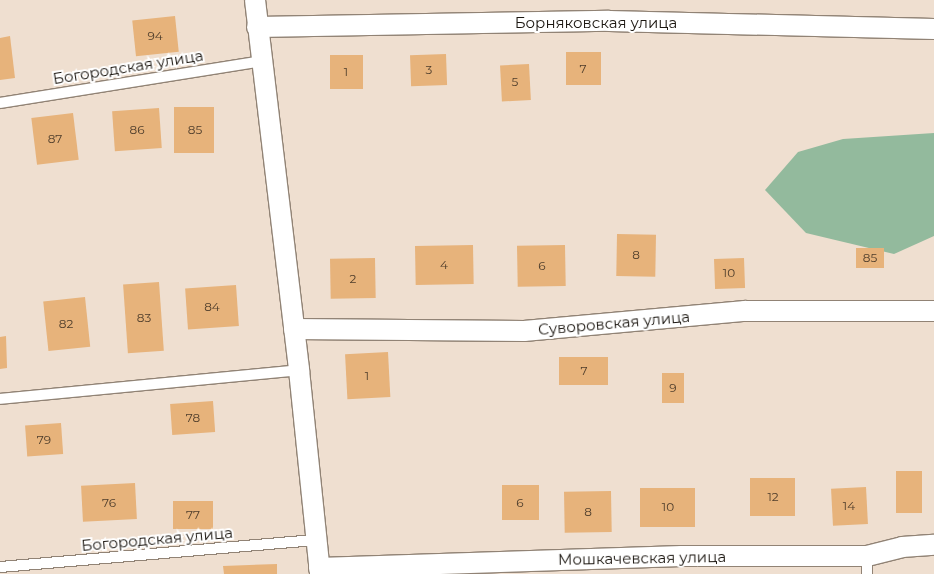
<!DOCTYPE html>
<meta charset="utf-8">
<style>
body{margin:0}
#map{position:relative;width:934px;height:574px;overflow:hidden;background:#efdfd0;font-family:Montserrat,sans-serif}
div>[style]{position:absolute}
.green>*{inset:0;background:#93ba9d}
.building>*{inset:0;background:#e7b37b;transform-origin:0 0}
.roads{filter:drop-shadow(1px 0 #918375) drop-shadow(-1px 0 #918375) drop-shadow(0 1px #918375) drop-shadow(0 -1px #918375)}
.lane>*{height:10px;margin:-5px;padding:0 5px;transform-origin:5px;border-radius:5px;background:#fff}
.street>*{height:20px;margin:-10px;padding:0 10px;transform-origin:10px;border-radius:10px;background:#fff}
span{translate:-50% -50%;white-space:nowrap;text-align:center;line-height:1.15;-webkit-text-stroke:4px #fff;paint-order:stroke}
.number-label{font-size:12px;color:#4e3d2b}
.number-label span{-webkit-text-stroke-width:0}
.street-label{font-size:15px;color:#1b1610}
</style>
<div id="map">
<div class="green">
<div style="clip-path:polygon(934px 133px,934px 236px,894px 254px,806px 233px,765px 190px,798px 152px,843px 139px)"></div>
</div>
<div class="building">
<div style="left:175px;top:16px;width:36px;height:43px;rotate:84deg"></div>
<div style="clip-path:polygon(10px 36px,15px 78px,0 80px,0 38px)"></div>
<div style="left:601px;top:52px;width:33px;height:35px;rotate:90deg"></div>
<div style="left:446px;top:54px;width:31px;height:36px;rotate:88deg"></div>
<div style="left:330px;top:55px;width:33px;height:34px"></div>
<div style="left:529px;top:64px;width:36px;height:29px;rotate:87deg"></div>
<div style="left:174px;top:107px;width:40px;height:46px"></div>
<div style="left:159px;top:108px;width:40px;height:47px;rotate:86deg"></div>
<div style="left:73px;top:113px;width:47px;height:42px;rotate:83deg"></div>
<div style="left:617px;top:234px;width:39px;height:42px;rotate:1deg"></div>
<div style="left:473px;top:245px;width:39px;height:58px;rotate:89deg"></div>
<div style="left:565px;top:245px;width:41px;height:48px;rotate:89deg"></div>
<div style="left:856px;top:248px;width:28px;height:20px"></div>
<div style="left:375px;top:258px;width:40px;height:45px;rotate:89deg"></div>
<div style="left:744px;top:258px;width:30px;height:30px;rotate:88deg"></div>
<div style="left:159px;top:282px;width:69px;height:36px;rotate:86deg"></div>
<div style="left:236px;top:285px;width:41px;height:51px;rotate:86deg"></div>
<div style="left:85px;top:297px;width:50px;height:42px;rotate:84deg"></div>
<div style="clip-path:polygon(6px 336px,7px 368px,0 369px,0 337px)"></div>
<div style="left:388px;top:352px;width:45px;height:43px;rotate:87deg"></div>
<div style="left:608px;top:357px;width:28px;height:49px;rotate:90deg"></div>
<div style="left:662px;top:373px;width:22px;height:30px"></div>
<div style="left:213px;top:401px;width:31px;height:43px;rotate:86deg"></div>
<div style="left:61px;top:423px;width:31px;height:36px;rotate:86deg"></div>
<div style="left:896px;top:471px;width:26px;height:42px"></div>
<div style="left:750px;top:478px;width:45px;height:38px"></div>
<div style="left:135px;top:483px;width:36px;height:54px;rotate:87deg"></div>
<div style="left:502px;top:485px;width:37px;height:35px"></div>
<div style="left:866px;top:487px;width:37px;height:35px;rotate:87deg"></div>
<div style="left:640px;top:488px;width:55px;height:39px"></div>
<div style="left:611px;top:491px;width:41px;height:47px;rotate:89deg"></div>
<div style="left:213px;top:501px;width:28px;height:40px;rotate:90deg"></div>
<div style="clip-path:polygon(277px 564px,277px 574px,224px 574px,223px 566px)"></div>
</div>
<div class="roads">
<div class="lane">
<div style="left:0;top:103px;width:264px;rotate:-9.1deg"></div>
<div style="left:0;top:399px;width:300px;rotate:-5.5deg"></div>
<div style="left:0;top:567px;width:317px;rotate:-4.9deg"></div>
<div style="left:867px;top:574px;width:18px;rotate:-90deg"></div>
</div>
<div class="street">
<div style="left:255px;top:0;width:373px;rotate:83.2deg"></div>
<div style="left:299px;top:370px;width:205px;rotate:84.1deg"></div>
<div style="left:257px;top:27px;width:352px;rotate:-1deg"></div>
<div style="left:609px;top:21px;width:325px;rotate:1.4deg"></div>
<div style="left:294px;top:329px;width:230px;rotate:0.5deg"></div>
<div style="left:524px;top:331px;width:222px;rotate:-5.2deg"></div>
<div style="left:745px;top:311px;width:189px"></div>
<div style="left:319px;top:568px;width:363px;rotate:-1.9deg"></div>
<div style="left:682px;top:556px;width:185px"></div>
<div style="left:867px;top:556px;width:36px;rotate:-14deg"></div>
<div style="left:902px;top:547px;width:32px;rotate:-4deg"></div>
</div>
</div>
<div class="number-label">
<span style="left:155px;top:36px">94</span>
<span style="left:583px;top:69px">7</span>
<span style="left:429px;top:70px">3</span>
<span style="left:346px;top:72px">1</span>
<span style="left:515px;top:82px">5</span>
<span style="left:137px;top:130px">86</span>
<span style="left:195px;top:130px">85</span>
<span style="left:55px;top:139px">87</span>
<span style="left:636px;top:255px">8</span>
<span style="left:870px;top:258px">85</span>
<span style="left:444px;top:265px">4</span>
<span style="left:542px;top:266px">6</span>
<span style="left:729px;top:273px">10</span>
<span style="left:353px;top:279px">2</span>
<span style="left:212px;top:307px">84</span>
<span style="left:144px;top:318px">83</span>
<span style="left:66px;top:324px">82</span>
<span style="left:584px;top:371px">7</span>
<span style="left:367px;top:376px">1</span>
<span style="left:673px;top:388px">9</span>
<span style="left:193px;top:418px">78</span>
<span style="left:44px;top:440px">79</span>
<span style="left:773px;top:497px">12</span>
<span style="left:109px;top:503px">76</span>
<span style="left:520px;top:503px">6</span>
<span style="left:849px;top:506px">14</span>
<span style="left:668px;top:507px">10</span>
<span style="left:588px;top:512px">8</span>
<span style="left:193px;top:515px">77</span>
</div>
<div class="street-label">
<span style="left:596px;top:23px">Борняковская улица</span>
<span style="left:128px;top:67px;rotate:-9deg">Богородская улица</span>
<span style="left:614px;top:323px;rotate:-5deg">Суворовская улица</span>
<span style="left:157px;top:539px;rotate:-5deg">Богородская улица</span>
<span style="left:642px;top:558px;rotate:-1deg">Мошкачевская улица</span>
</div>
</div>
